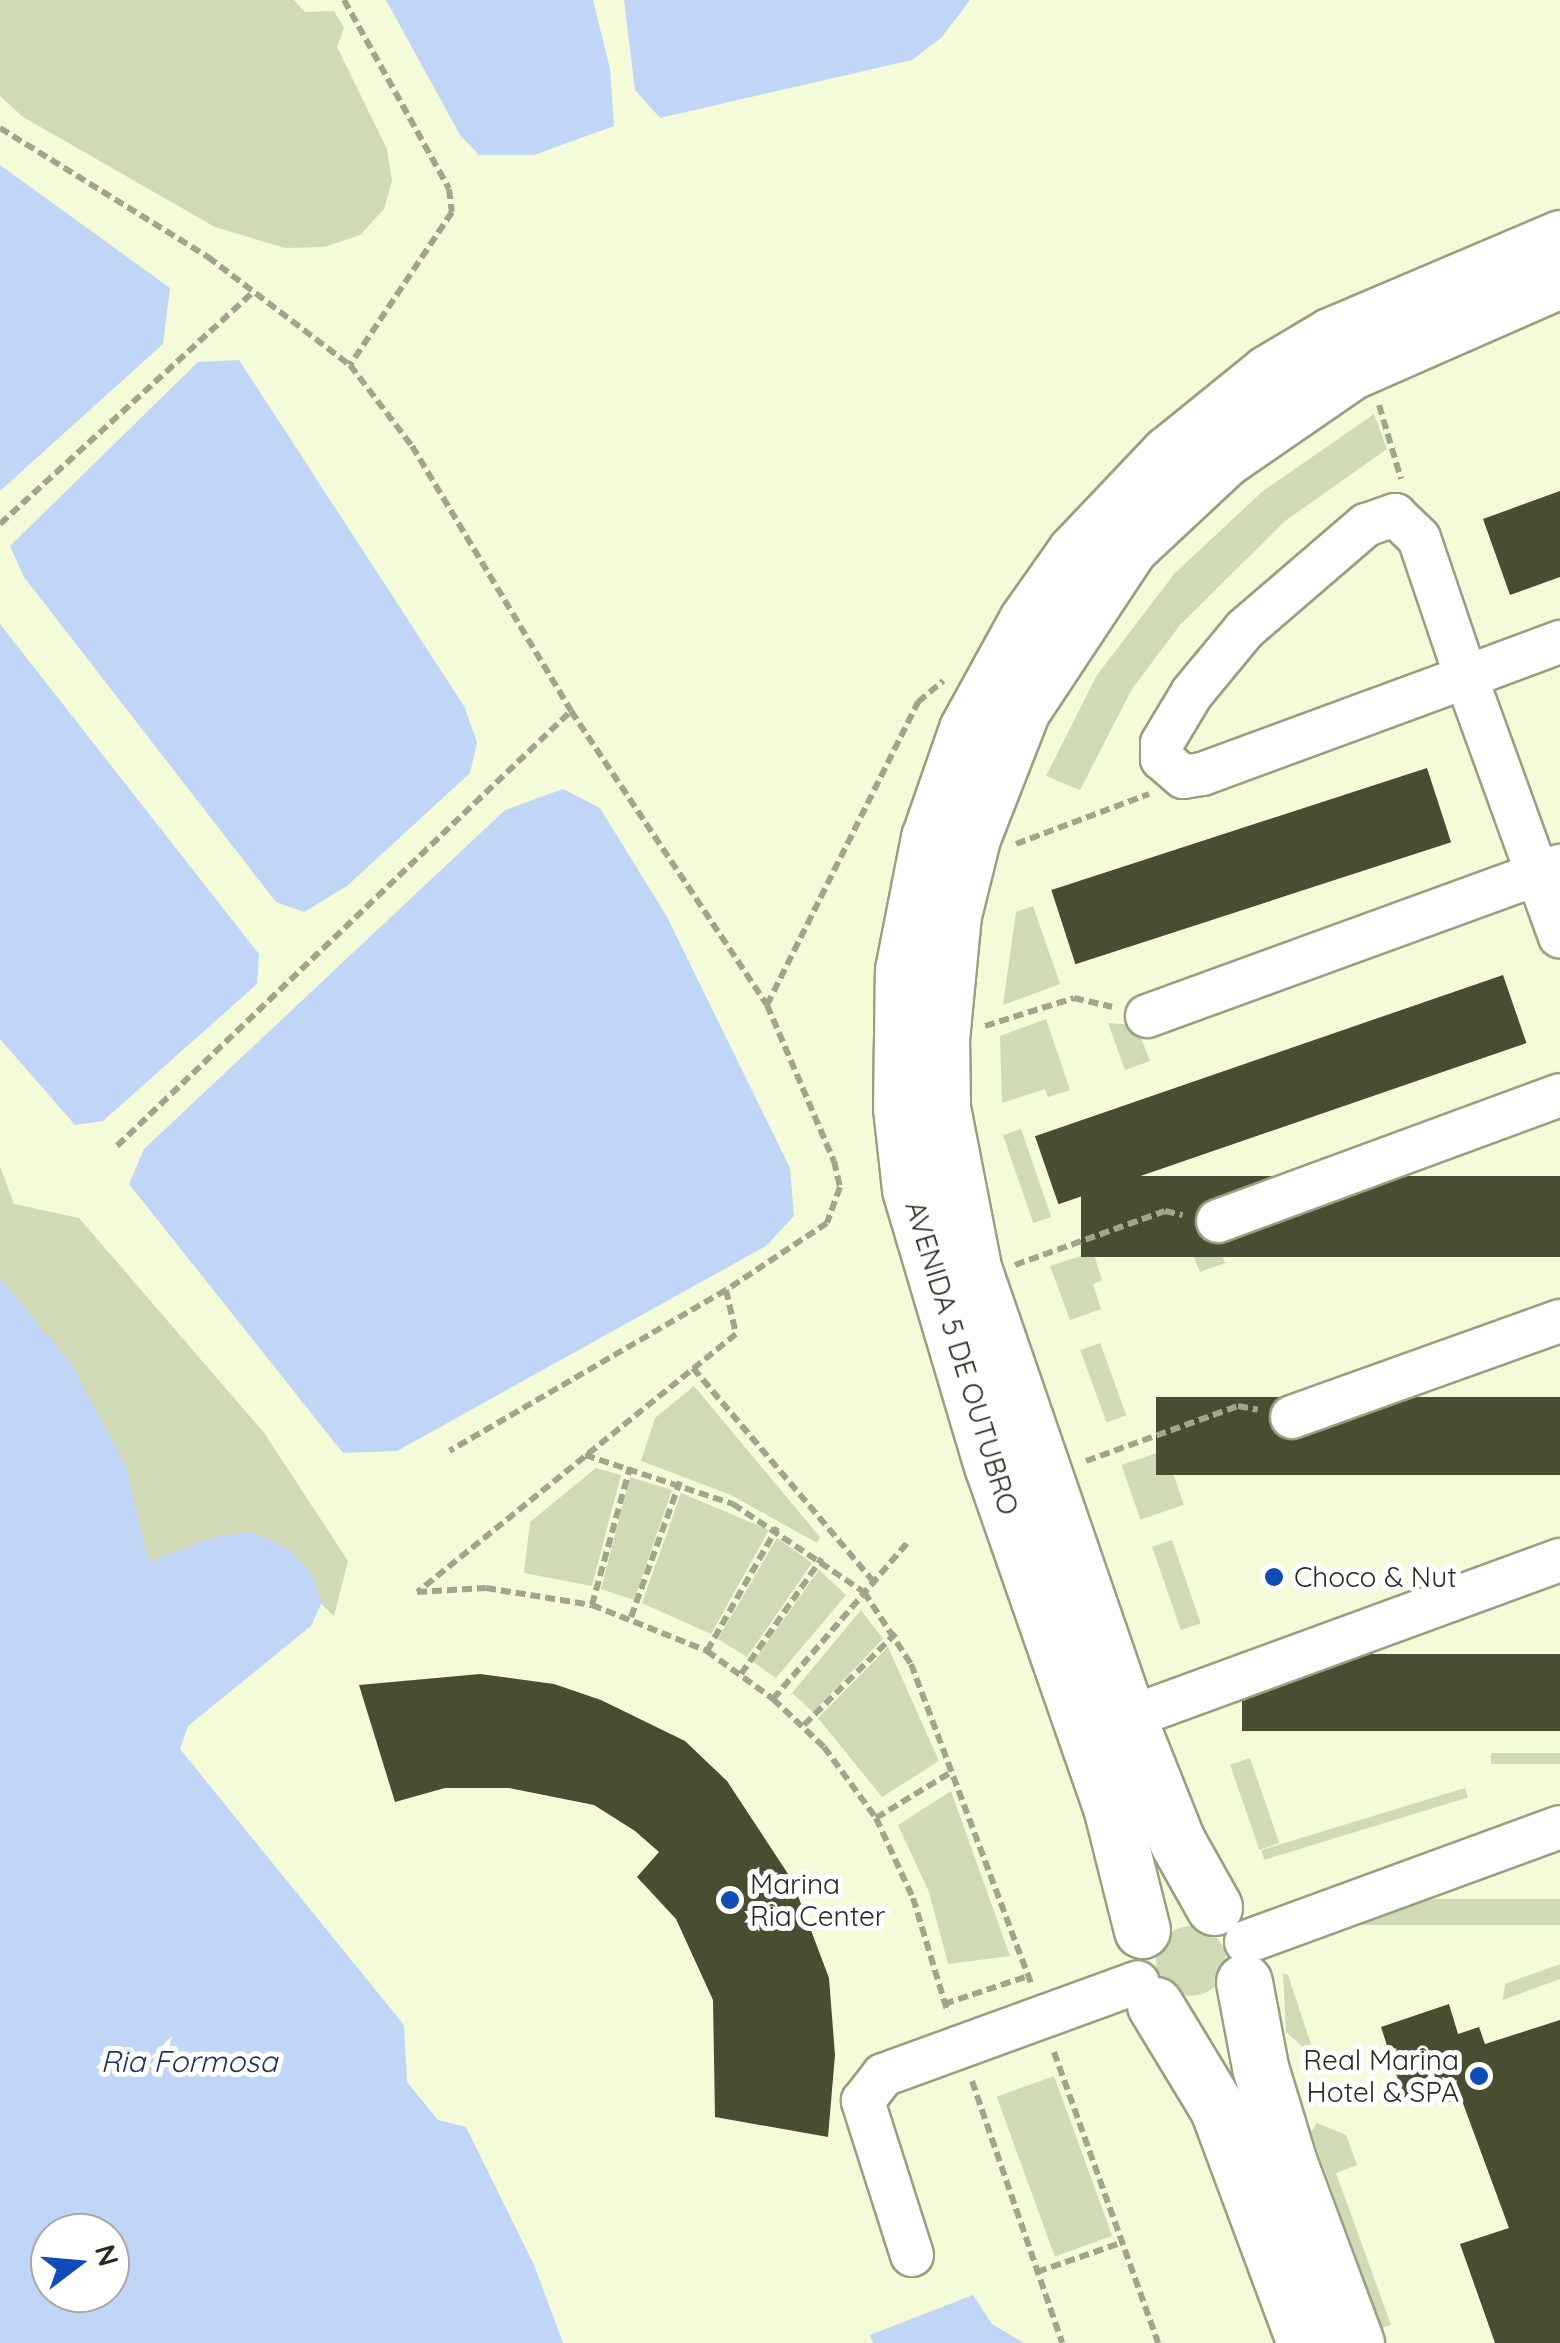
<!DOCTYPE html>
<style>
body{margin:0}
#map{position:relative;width:1560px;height:2343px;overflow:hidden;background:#f3fbd9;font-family:Quicksand,sans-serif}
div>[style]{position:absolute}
.green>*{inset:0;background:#d1dab6;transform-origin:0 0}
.round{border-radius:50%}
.water>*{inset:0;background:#c1d5f6}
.building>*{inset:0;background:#484e32;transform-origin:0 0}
.path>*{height:6px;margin-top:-3px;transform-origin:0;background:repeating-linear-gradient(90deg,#a0a68d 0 10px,transparent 0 15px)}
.roads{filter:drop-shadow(2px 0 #98a080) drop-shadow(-2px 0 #98a080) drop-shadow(0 2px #98a080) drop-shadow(0 -2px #98a080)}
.minor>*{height:42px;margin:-21px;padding:0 21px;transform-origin:21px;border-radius:21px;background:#fff}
.major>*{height:55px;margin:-27.5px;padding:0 27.5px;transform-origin:27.5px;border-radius:27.5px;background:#fff}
.dots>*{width:28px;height:28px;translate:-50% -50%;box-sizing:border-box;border:5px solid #fff;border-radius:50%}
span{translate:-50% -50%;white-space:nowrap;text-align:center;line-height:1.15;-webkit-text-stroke:10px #fff;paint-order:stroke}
.street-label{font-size:28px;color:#282b1f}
.poi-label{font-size:28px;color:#282b1f}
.left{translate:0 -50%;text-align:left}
.right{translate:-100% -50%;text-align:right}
.water-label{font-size:30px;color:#1a325d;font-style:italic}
.north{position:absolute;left:30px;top:2213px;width:100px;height:100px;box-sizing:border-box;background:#fff;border:2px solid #a9aaa5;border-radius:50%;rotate:74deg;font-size:28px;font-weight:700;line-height:40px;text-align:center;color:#282b1f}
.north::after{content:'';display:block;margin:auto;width:35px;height:45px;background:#0f4cb8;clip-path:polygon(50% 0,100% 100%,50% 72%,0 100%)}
</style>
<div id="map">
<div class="green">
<div style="clip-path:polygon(0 0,294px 0,305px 12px,334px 11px,344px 28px,337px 47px,387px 149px,392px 181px,384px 209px,360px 235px,324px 247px,285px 248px,215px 227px,23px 117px,0 96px)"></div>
<div style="clip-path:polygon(1374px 414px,1387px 449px,1285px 521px,1180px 625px,1132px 689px,1080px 790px,1046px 776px,1097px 675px,1175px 573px,1263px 491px)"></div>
<div style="clip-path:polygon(1033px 906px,1060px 984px,1003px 1005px,1016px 912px)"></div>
<div style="clip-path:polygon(1046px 1019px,1070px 1090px,1048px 1097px,1045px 1089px,1002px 1103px,1000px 1036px)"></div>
<div style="clip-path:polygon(1108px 1023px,1136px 1025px,1150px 1061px,1125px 1070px)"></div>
<div style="left:1021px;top:1129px;width:93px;height:19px;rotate:71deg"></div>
<div style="clip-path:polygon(0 1166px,14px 1204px,79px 1218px,265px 1434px,348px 1561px,334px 1616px,318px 1601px,146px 1567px,0 1284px)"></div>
<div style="clip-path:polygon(1180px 1224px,1211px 1228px,1225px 1263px,1200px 1272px)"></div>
<div style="clip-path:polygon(1093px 1252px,1102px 1280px,1093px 1284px,1101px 1309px,1070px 1320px,1050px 1266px)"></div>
<div style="left:1100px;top:1343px;width:77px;height:21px;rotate:70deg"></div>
<div style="clip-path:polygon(694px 1386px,820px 1537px,817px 1543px,731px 1495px,641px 1461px,655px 1418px)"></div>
<div style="left:1165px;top:1450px;width:58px;height:46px;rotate:71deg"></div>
<div style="clip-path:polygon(596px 1468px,621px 1475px,592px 1586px,524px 1573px,530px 1522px)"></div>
<div style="clip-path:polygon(630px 1477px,672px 1490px,634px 1600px,601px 1589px)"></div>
<div style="clip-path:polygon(681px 1493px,769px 1530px,711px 1634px,642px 1603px)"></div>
<div style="clip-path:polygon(777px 1538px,812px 1563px,747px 1657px,718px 1639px)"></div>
<div style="left:1172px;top:1540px;width:88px;height:21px;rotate:71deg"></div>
<div style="clip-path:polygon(819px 1570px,846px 1595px,776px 1678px,753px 1662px)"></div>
<div style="clip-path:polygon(861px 1610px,883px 1639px,813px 1712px,792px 1693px)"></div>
<div style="clip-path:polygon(888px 1647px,939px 1761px,882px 1797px,818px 1718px)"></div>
<div style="left:1560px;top:1753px;width:11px;height:69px;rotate:90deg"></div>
<div style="left:1250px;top:1758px;width:90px;height:21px;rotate:71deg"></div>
<div style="left:1465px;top:1788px;width:10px;height:213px;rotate:73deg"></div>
<div style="clip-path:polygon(951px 1791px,1010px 1956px,948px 1964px,929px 1892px,898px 1825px)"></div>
<div style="left:1560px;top:1899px;width:26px;height:225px;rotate:90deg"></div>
<div class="round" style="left:1156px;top:1926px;width:70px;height:70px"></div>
<div style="clip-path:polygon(1560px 1964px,1560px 1979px,1503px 2000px,1505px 1984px)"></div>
<div style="clip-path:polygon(1283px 1973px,1288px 1975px,1316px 2059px,1286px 2032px)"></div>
<div style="left:1054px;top:2076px;width:170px;height:61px;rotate:70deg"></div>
<div style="clip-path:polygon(1317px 2123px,1346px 2135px,1357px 2165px,1336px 2173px,1391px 2325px,1382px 2328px,1311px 2133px)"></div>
</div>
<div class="water">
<div style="clip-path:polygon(386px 0,593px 0,610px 69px,614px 126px,534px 155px,479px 155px,460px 135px)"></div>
<div style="clip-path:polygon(624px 0,970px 0,942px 37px,912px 60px,660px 118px,635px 90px)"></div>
<div style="clip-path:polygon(0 165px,170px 288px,163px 344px,0 491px)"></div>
<div style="clip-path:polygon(239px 360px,464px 706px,477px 742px,470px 773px,347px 886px,304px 912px,276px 902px,24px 577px,10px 546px,198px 362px)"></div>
<div style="clip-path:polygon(0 624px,259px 954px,257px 984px,103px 1121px,75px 1125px,0 1039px)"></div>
<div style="clip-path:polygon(563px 789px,600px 808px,667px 917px,790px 1168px,794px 1216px,766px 1246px,397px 1451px,343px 1453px,129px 1184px,144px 1149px,505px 810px)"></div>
<div style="clip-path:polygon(evenodd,0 1278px,72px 1365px,126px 1467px,149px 1562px,217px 1536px,253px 1532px,290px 1550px,311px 1572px,322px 1602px,311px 1626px,188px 1726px,180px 1749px,404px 2025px,407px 2082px,438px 2120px,466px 2127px,534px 2265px,563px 2343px,0 2343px,0 1278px,50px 2233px,110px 2233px,110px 2293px,50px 2293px,50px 2233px)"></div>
<div style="clip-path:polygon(973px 2295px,992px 2324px,1024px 2343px,873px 2343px,870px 2335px)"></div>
</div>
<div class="building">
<div style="clip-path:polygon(1560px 491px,1560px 577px,1510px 595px,1483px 519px)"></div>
<div style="left:1427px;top:768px;width:78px;height:395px;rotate:72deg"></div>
<div style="left:1503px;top:975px;width:72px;height:495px;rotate:71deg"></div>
<div style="left:1560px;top:1176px;width:81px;height:479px;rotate:90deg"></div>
<div style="left:1560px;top:1397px;width:78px;height:404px;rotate:90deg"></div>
<div style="left:1560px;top:1654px;width:77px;height:318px;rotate:90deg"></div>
<div style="clip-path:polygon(480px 1674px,554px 1684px,601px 1700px,685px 1741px,727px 1781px,792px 1880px,829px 1978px,835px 2055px,828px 2137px,715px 2117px,713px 2000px,676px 1919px,637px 1877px,659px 1852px,635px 1831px,594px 1805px,509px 1788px,445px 1788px,395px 1802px,359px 1685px)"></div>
<div style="clip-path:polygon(1449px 2004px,1458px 2034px,1479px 2027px,1485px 2044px,1560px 2020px,1560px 2343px,1495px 2343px,1460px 2244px,1509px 2228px,1461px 2098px,1442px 2104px,1437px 2087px,1404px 2098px,1381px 2027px)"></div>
</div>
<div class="path">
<div style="left:344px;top:0;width:216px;rotate:60.9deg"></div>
<div style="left:449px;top:189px;width:23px;rotate:83deg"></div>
<div style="left:452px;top:212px;width:184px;rotate:123.7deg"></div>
<div style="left:0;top:128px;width:245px;rotate:31.8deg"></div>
<div style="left:208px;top:257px;width:178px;rotate:37.3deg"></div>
<div style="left:350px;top:365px;width:102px;rotate:52.6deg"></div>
<div style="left:412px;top:446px;width:309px;rotate:59deg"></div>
<div style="left:571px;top:711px;width:353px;rotate:56.3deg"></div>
<div style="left:767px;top:1005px;width:170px;rotate:66.8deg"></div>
<div style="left:834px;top:1161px;width:27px;rotate:77deg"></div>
<div style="left:840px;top:1187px;width:38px;rotate:110deg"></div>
<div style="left:827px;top:1223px;width:121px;rotate:146.4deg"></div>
<div style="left:726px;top:1290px;width:320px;rotate:149.8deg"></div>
<div style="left:1379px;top:405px;width:77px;rotate:73.4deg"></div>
<div style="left:0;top:524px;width:343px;rotate:-42.5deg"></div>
<div style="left:1016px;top:844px;width:142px;rotate:-20.6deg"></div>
<div style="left:767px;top:1005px;width:339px;rotate:-63.5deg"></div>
<div style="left:918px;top:702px;width:33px;rotate:-40deg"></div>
<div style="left:985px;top:1026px;width:93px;rotate:-17.5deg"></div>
<div style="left:1074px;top:998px;width:39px;rotate:13deg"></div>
<div style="left:117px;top:1146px;width:629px;rotate:-43.78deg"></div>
<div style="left:1015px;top:1265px;width:159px;rotate:-19.8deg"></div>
<div style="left:1165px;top:1211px;width:18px;rotate:13deg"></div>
<div style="left:726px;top:1290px;width:45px;rotate:77.2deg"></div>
<div style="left:736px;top:1334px;width:410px;rotate:141deg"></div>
<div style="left:417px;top:1592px;width:69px;rotate:-3.3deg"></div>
<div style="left:486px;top:1588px;width:107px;rotate:9.1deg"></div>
<div style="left:592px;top:1605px;width:124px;rotate:21.8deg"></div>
<div style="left:707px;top:1651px;width:82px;rotate:36deg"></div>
<div style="left:773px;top:1699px;width:70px;rotate:43.3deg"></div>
<div style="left:824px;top:1747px;width:88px;rotate:53.8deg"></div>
<div style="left:876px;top:1818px;width:88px;rotate:65.2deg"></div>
<div style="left:913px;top:1898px;width:120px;rotate:73.1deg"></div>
<div style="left:693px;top:1368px;width:279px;rotate:49.8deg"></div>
<div style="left:585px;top:1455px;width:156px;rotate:18.3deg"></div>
<div style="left:733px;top:1504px;width:158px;rotate:33.9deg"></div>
<div style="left:864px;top:1592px;width:86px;rotate:56.9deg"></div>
<div style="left:911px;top:1664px;width:342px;rotate:69.4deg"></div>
<div style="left:1086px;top:1461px;width:162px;rotate:-19.9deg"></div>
<div style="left:1238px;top:1406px;width:20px;rotate:11deg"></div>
<div style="left:592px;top:1605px;width:143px;rotate:-74.6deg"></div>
<div style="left:631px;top:1617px;width:144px;rotate:-70.1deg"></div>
<div style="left:707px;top:1651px;width:142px;rotate:-60.4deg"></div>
<div style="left:741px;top:1674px;width:141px;rotate:-55.1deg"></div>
<div style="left:773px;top:1699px;width:207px;rotate:-49.3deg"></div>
<div style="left:804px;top:1725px;width:130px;rotate:-45deg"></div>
<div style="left:876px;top:1818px;width:90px;rotate:-31.4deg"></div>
<div style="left:944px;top:2004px;width:89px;rotate:-18.4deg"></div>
<div style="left:1054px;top:2052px;width:309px;rotate:70.3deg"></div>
<div style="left:972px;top:2081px;width:277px;rotate:71deg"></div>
<div style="left:1037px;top:2272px;width:91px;rotate:-19.2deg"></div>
</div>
<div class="roads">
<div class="minor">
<div style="left:1560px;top:642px;width:100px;rotate:159.6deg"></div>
<div style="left:1466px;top:677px;width:281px;rotate:159.8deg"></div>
<div style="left:1202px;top:774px;width:19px;rotate:171deg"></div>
<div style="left:1183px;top:777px;width:28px;rotate:-139deg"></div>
<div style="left:1162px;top:759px;width:16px;rotate:-90deg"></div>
<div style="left:1162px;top:743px;width:58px;rotate:-59deg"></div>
<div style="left:1192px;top:693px;width:83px;rotate:-50.4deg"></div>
<div style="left:1245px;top:629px;width:160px;rotate:-40.7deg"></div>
<div style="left:1366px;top:525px;width:31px;rotate:-19deg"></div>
<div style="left:1395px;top:515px;width:33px;rotate:44deg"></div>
<div style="left:1419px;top:538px;width:147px;rotate:71.3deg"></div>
<div style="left:1466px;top:677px;width:276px;rotate:70.1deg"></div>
<div style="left:1147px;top:1016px;width:439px;rotate:-20deg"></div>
<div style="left:1218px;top:1221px;width:364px;rotate:-20.2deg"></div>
<div style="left:1292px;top:1417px;width:285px;rotate:-19.7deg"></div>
<div style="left:1128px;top:1718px;width:460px;rotate:-20.1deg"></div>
<div style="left:1246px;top:1942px;width:334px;rotate:-20.1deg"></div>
<div style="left:912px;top:2255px;width:162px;rotate:-107.7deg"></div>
<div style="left:863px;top:2101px;width:33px;rotate:-52deg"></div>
<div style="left:883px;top:2075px;width:271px;rotate:-20deg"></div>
</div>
<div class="major">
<div style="left:1214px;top:1907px;width:76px;rotate:-119.3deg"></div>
<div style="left:1177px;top:1841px;width:132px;rotate:-111.7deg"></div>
<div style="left:1128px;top:1718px;width:477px;rotate:-109deg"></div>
<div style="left:973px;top:1267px;width:163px;rotate:-101deg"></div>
<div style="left:942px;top:1107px;width:68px;rotate:-90.8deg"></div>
<div style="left:941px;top:1039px;width:125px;rotate:-84.5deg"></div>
<div style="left:953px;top:915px;width:79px;rotate:-76.1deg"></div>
<div style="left:972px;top:838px;width:137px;rotate:-68.7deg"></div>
<div style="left:1022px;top:710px;width:196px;rotate:-56.5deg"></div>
<div style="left:1130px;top:547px;width:129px;rotate:-43.1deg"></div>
<div style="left:1224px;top:459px;width:153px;rotate:-34.6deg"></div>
<div style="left:1350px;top:372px;width:229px;rotate:-23.7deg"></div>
<div style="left:1142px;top:1930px;width:127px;rotate:-104.1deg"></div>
<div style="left:1111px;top:1807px;width:361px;rotate:-109.2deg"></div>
<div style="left:992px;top:1466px;width:289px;rotate:-106.5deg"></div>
<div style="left:910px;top:1189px;width:82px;rotate:-96.3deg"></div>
<div style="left:901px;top:1107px;width:137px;rotate:-89.2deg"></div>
<div style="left:903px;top:970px;width:135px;rotate:-78.9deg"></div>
<div style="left:929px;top:838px;width:115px;rotate:-70.8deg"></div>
<div style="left:967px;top:729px;width:124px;rotate:-61.2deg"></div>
<div style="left:1027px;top:620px;width:83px;rotate:-54.8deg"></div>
<div style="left:1075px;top:552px;width:135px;rotate:-46.5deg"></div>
<div style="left:1168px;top:454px;width:129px;rotate:-39deg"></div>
<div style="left:1268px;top:373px;width:74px;rotate:-30.7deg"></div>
<div style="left:1332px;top:335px;width:248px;rotate:-23deg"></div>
<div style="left:1244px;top:1982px;width:86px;rotate:79.3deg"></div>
<div style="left:1260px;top:2067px;width:97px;rotate:73.2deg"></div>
<div style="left:1288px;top:2160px;width:195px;rotate:69.6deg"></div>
<div style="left:1155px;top:2005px;width:122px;rotate:58.8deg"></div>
<div style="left:1218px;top:2109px;width:250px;rotate:69.6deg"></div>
</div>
</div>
<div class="dots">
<div style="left:1274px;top:1577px;background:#0f4cb8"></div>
<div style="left:730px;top:1900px;background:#0f4cb8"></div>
<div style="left:1479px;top:2076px;background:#0f4cb8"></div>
</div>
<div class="street-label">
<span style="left:962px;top:1358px;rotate:73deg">AVENIDA 5 DE OUTUBRO</span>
</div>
<div class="poi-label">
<span class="left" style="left:1294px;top:1577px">Choco &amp; Nut</span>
<span class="left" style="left:750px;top:1900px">Marina<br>Ria Center</span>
<span class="right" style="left:1459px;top:2076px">Real Marina<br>Hotel &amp; SPA</span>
</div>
<div class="water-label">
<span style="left:189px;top:2061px">Ria Formosa</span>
</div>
<div class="north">N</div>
</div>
